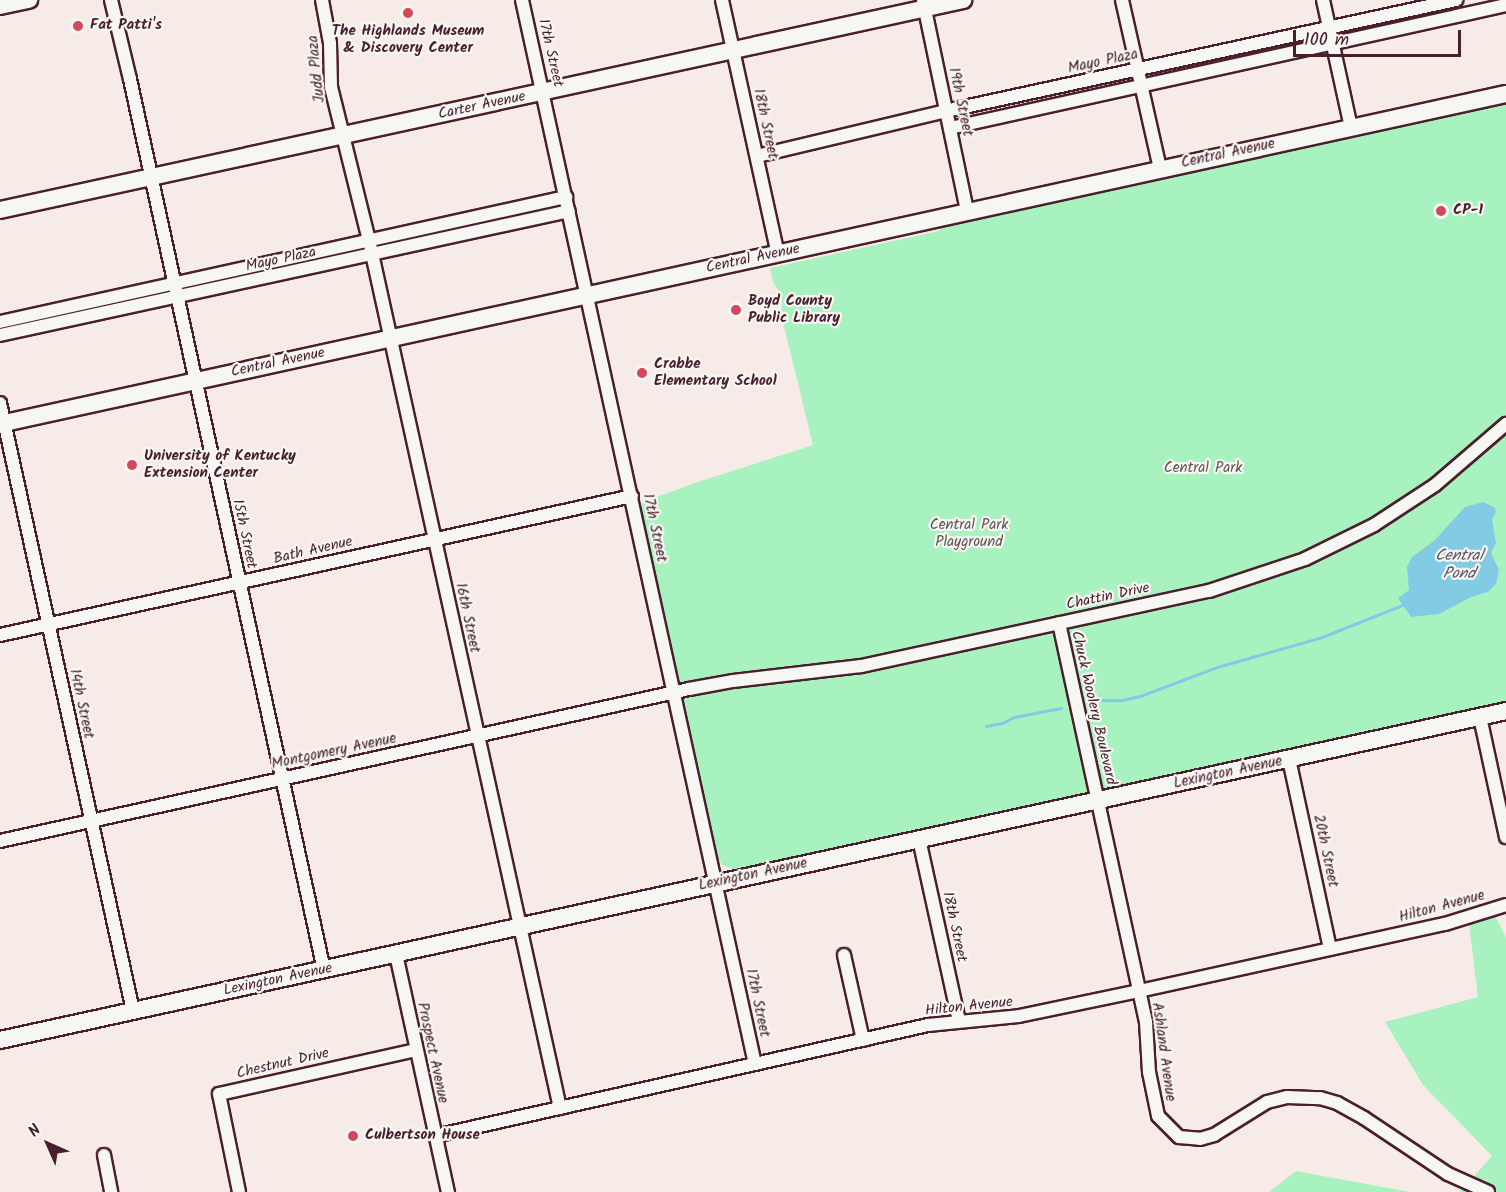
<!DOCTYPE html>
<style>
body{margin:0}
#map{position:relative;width:1506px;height:1192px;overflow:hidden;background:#f7ebe7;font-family:Kalam,sans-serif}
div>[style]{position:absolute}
.green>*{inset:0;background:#a8f2c0}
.water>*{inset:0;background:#83cae4}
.stream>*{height:3px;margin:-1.5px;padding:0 1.5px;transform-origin:1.5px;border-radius:1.5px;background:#83cae4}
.roads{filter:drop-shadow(2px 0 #4a1f2b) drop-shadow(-2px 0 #4a1f2b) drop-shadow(0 2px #4a1f2b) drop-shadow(0 -2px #4a1f2b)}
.street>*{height:12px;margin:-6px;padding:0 6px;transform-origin:6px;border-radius:6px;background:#f6f6f2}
.secondary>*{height:16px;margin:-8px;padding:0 8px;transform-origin:8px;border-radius:8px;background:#f6f6f2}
.dots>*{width:16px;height:16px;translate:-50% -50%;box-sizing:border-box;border:3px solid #f6f6f2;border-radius:50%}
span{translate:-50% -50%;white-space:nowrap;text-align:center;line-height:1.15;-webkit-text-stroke:4.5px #f6f6f2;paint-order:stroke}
.poi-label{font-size:15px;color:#4a1f2b;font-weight:700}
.left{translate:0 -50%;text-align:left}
.street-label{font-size:15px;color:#4a1f2b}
.park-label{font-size:15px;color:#625450}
.water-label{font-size:16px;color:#5b5262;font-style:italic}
.north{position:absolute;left:18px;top:1114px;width:60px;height:60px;-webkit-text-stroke:4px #f6f6f2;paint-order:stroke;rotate:315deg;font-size:16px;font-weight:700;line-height:24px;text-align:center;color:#4a1f2b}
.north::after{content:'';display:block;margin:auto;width:21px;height:27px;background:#4a1f2b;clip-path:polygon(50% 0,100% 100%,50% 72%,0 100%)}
.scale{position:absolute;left:1293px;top:30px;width:168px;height:27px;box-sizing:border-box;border:3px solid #4a1f2b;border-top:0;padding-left:8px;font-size:18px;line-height:21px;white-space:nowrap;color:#4a1f2b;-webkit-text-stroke:4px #f6f6f2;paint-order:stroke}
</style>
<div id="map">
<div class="green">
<div style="clip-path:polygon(1506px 102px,1506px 703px,738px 871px,722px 865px,717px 856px,641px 506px,643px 502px,698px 482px,813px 445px,781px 314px,782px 297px,773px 282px,770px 268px,939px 231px,943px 225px)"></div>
<div style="clip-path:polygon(1495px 916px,1506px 937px,1506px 1192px,1460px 1192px,1492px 1156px,1423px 1085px,1385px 1022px,1478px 997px,1469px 924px)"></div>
<div style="clip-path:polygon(1296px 1171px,1410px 1192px,1269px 1192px)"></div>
</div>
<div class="water">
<div style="clip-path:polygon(1483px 502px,1494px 507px,1496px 512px,1492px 520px,1496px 543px,1491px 553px,1499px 570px,1496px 584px,1488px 592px,1471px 597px,1439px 614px,1411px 617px,1398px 598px,1409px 590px,1407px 567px,1412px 557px,1434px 541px,1465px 507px)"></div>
</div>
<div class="stream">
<div style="left:1092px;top:700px;width:30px"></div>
<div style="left:1122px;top:700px;width:18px;rotate:-13deg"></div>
<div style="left:1140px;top:696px;width:82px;rotate:-20.6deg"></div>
<div style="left:1217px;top:667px;width:109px;rotate:-15.9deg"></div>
<div style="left:1322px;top:637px;width:86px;rotate:-21.8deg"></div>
<div style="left:986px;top:726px;width:16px;rotate:-11deg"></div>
<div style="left:1002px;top:723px;width:13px;rotate:-27deg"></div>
<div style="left:1014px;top:717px;width:48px;rotate:-10.8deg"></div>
</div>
<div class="roads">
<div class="street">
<div style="left:111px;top:0;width:81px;rotate:76.5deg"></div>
<div style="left:130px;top:79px;width:912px;rotate:77.72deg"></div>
<div style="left:322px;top:0;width:44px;rotate:79.5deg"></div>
<div style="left:330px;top:43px;width:44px;rotate:88.7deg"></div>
<div style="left:331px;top:87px;width:158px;rotate:76.1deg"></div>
<div style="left:369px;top:240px;width:889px;rotate:77.59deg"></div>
<div style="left:522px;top:0;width:1089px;rotate:77.65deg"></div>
<div style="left:722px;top:0;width:260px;rotate:77.6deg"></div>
<div style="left:923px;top:0;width:216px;rotate:78.2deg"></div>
<div style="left:1122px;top:0;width:173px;rotate:77.3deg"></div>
<div style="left:1323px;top:0;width:130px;rotate:77.6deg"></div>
<div style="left:950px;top:128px;width:569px;rotate:-12.47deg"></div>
<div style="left:757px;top:156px;width:204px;rotate:-13.4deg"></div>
<div style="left:955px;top:109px;width:513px;rotate:-12.27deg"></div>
<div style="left:0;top:322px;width:580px;rotate:-12.45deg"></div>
<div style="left:0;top:335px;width:582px;rotate:-12.29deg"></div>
<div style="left:0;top:403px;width:622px;rotate:77.66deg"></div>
<div style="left:1059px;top:623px;width:408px;rotate:77.7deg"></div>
<div style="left:1146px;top:1022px;width:50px;rotate:86.6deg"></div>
<div style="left:1149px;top:1072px;width:45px;rotate:78.4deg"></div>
<div style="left:1158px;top:1116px;width:30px;rotate:45deg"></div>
<div style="left:1179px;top:1137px;width:21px;rotate:5deg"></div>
<div style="left:1200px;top:1139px;width:15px;rotate:-16deg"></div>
<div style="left:1214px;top:1135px;width:62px;rotate:-31.9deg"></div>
<div style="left:1267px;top:1102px;width:21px;rotate:-14deg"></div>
<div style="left:1287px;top:1097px;width:33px;rotate:2deg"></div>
<div style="left:1320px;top:1098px;width:18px;rotate:16deg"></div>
<div style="left:1337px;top:1103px;width:31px;rotate:29deg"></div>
<div style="left:1364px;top:1118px;width:101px;rotate:33.7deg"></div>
<div style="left:1448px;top:1174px;width:44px;rotate:24.2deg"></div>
<div style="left:0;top:635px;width:647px;rotate:-12.4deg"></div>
<div style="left:1480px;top:717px;width:123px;rotate:77.8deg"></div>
<div style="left:1289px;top:759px;width:194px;rotate:77.8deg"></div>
<div style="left:919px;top:839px;width:186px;rotate:77.6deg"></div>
<div style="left:0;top:841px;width:706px;rotate:-12.44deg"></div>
<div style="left:689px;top:689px;width:45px;rotate:-10.3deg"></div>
<div style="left:733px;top:681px;width:129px;rotate:-6.7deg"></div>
<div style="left:861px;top:666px;width:356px;rotate:-12.2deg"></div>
<div style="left:1209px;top:591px;width:101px;rotate:-18.4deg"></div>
<div style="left:1305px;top:559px;width:77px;rotate:-26.2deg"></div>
<div style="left:1374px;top:525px;width:73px;rotate:-33.3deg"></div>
<div style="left:1435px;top:485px;width:94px;rotate:-40.7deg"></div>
<div style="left:396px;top:954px;width:244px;rotate:77.7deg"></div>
<div style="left:844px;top:955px;width:87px;rotate:77.4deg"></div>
<div style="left:435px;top:1136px;width:505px;rotate:-12.69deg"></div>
<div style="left:928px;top:1025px;width:91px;rotate:-5.6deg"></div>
<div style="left:1019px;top:1016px;width:123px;rotate:-11.8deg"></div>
<div style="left:1139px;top:991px;width:313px;rotate:-12.4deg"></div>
<div style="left:1445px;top:924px;width:64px;rotate:-17.3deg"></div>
<div style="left:104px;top:1155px;width:38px;rotate:79deg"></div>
<div style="left:239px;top:1192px;width:100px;rotate:-101.5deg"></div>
<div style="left:219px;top:1094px;width:202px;rotate:-12.6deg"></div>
</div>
<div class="secondary">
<div style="left:0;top:6px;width:30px;rotate:-12deg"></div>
<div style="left:0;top:210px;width:986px;rotate:-12.3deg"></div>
<div style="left:0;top:424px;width:1542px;rotate:-12.36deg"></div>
<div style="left:0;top:1040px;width:1542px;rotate:-12.32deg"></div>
</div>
</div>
<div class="dots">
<div style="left:408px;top:13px;background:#d1495b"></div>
<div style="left:78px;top:26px;background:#d1495b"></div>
<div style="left:1441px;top:211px;background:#d1495b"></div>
<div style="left:736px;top:310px;background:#d1495b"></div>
<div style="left:642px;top:373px;background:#d1495b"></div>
<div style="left:132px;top:465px;background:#d1495b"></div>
<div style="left:353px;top:1136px;background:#d1495b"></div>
</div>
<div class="poi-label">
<span class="left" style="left:90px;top:26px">Fat Patti's</span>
<span style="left:408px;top:40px">The Highlands Museum<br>&amp; Discovery Center</span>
<span class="left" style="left:1453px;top:211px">CP-1</span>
<span class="left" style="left:748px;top:310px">Boyd County<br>Public Library</span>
<span class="left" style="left:654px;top:373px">Crabbe<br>Elementary School</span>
<span class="left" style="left:144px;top:465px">University of Kentucky<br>Extension Center</span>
<span class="left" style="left:365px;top:1136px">Culbertson House</span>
</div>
<div class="street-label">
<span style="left:550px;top:53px;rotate:77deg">17th Street</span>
<span style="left:1103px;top:62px;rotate:-12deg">Mayo Plaza</span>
<span style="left:317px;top:69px;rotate:-96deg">Judd Plaza</span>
<span style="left:960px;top:102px;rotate:78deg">19th Street</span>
<span style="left:482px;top:106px;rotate:-12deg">Carter Avenue</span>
<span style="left:765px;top:124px;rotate:78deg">18th Street</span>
<span style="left:1228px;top:154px;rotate:-12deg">Central Avenue</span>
<span style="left:753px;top:259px;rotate:-12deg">Central Avenue</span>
<span style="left:281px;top:260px;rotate:-12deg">Mayo Plaza</span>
<span style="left:278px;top:363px;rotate:-12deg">Central Avenue</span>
<span style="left:654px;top:528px;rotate:78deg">17th Street</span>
<span style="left:244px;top:534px;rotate:78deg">15th Street</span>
<span style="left:313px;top:551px;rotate:-13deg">Bath Avenue</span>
<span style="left:1108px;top:597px;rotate:-12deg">Chattin Drive</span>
<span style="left:467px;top:618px;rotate:78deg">16th Street</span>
<span style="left:81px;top:704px;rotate:78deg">14th Street</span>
<span style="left:1093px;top:708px;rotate:77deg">Chuck Woolery Boulevard</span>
<span style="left:334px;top:752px;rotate:-12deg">Montgomery Avenue</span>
<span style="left:1228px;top:773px;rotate:-12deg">Lexington Avenue</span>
<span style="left:1325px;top:851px;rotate:78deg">20th Street</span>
<span style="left:753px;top:875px;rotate:-12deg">Lexington Avenue</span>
<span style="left:1442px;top:907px;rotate:-15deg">Hilton Avenue</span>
<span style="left:954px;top:927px;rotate:78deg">18th Street</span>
<span style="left:278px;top:980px;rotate:-12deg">Lexington Avenue</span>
<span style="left:757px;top:1003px;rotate:78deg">17th Street</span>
<span style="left:969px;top:1007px;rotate:-6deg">Hilton Avenue</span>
<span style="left:1163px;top:1052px;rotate:82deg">Ashland Avenue</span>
<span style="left:432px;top:1053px;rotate:78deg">Prospect Avenue</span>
<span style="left:283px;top:1064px;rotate:-13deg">Chestnut Drive</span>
</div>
<div class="park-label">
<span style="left:1203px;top:469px">Central Park</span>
<span style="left:969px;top:534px">Central Park<br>Playground</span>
</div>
<div class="water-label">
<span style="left:1459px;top:565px">Central<br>Pond</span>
</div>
<div class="north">N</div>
<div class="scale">100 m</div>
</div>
